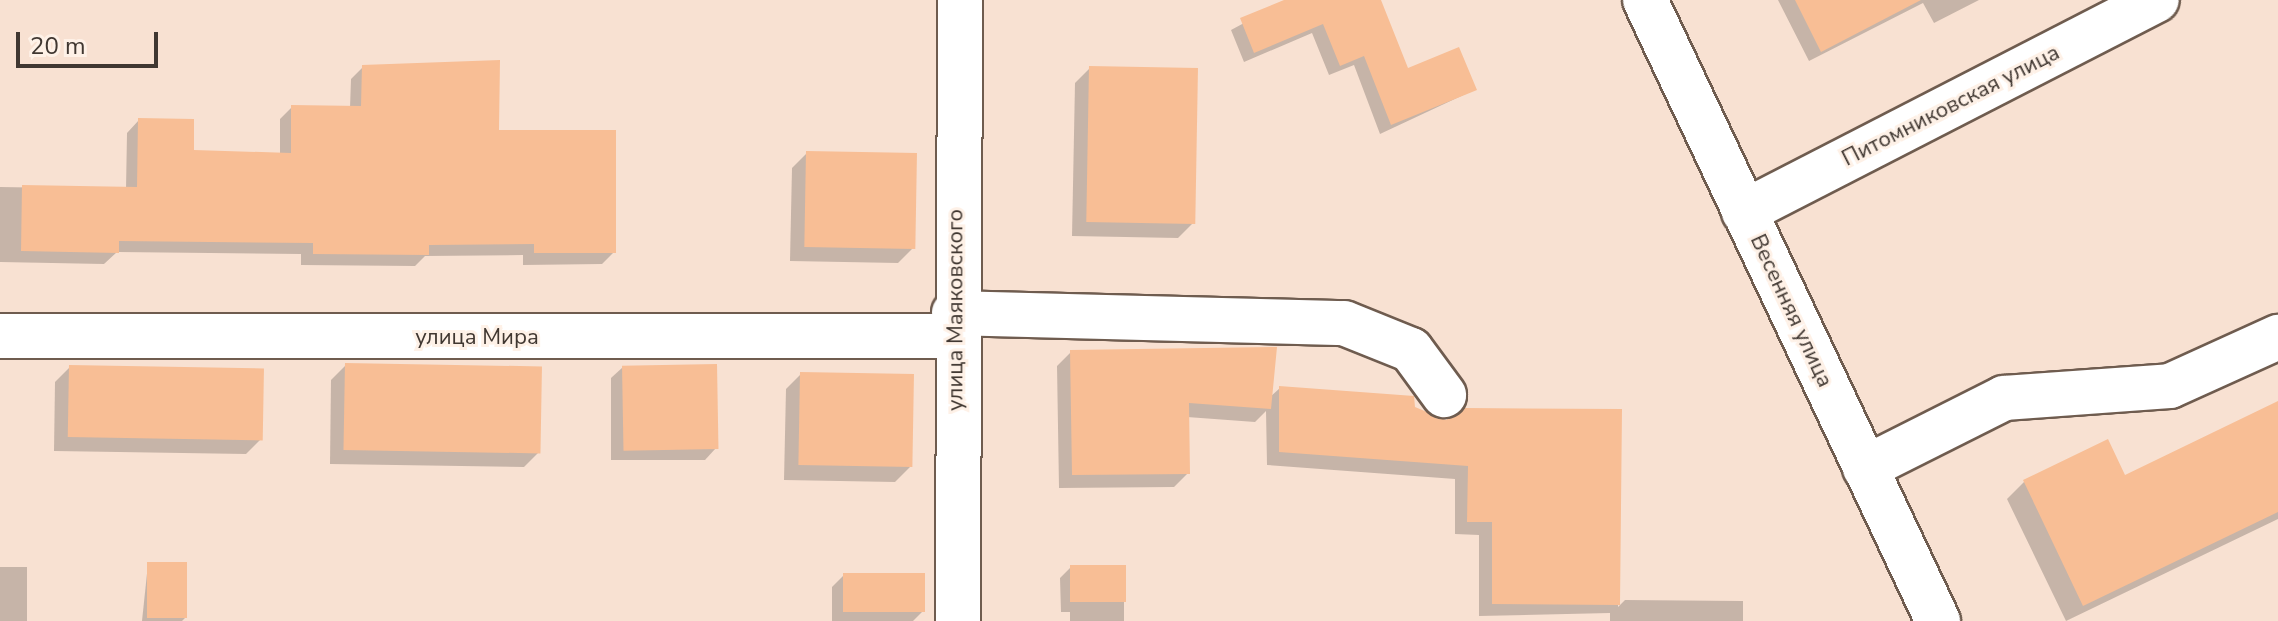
<!DOCTYPE html>
<meta charset="utf-8">
<style>
body{margin:0}
#map{position:relative;width:2278px;height:621px;overflow:hidden;background:#f8e1d2;font-family:"Nunito Sans",sans-serif}
div>[style]{position:absolute}
.shadow>*{inset:0;background:#0003;transform-origin:0 0}
.building>*{inset:0;background:#f8be95;transform-origin:0 0}
.roads{filter:drop-shadow(2px 0 #6f5c4f) drop-shadow(-2px 0 #6f5c4f) drop-shadow(0 2px #6f5c4f) drop-shadow(0 -2px #6f5c4f)}
.minor>*{height:44px;margin:-22px;padding:0 22px;transform-origin:22px;border-radius:22px;background:#fff}
span{translate:-50% -50%;white-space:nowrap;text-align:center;line-height:1.15;-webkit-text-stroke:6px #fef1e7;paint-order:stroke}
.street-label{font-size:22px;color:#403731}
.scale{position:absolute;left:16px;top:32px;width:142px;height:36px;box-sizing:border-box;border:4px solid #403731;border-top:0;padding-left:10px;font-size:24px;line-height:28px;white-space:nowrap;color:#403731;-webkit-text-stroke:6px #fef1e7;paint-order:stroke}
</style>
<div id="map">
<div class="shadow">
<div style="clip-path:polygon(1287px 0,1379px 0,1407px 70px,1474px 90px,1380px 134px,1354px 65px,1329px 75px,1312px 33px,1244px 62px,1231px 30px)"></div>
<div style="clip-path:polygon(1778px 0,1979px 0,1934px 23px,1923px 3px,1809px 61px)"></div>
<div style="clip-path:polygon(363px 67px,497px 132px,614px 252px,602px 264px,523px 265px,523px 255px,425px 256px,415px 266px,301px 265px,301px 254px,117px 252px,104px 264px,0 262px,0 187px,126px 189px,127px 133px,139px 120px,192px 152px,280px 154px,280px 119px,292px 107px,350px 108px,351px 79px)"></div>
<div style="clip-path:polygon(1090px 68px,1193px 223px,1178px 238px,1072px 236px,1075px 83px)"></div>
<div style="clip-path:polygon(807px 153px,913px 248px,898px 263px,790px 261px,792px 168px)"></div>
<div style="clip-path:polygon(1071px 352px,1270px 397px,1280px 388px,1413px 409px,1446px 422px,1620px 411px,1618px 607px,1625px 600px,1743px 601px,1743px 621px,1610px 621px,1610px 613px,1479px 616px,1479px 535px,1455px 534px,1455px 479px,1267px 465px,1266px 411px,1255px 422px,1187px 417px,1188px 473px,1174px 487px,1059px 488px,1057px 366px)"></div>
<div style="clip-path:polygon(346px 365px,539px 452px,524px 467px,330px 464px,331px 380px)"></div>
<div style="clip-path:polygon(70px 367px,261px 439px,246px 454px,54px 451px,55px 382px)"></div>
<div style="clip-path:polygon(623px 367px,716px 448px,705px 460px,611px 460px,611px 378px)"></div>
<div style="clip-path:polygon(801px 374px,910px 467px,895px 482px,784px 480px,786px 389px)"></div>
<div style="clip-path:polygon(2278px 403px,2278px 519px,2066px 621px,2007px 499px,2024px 482px,2107px 442px,2124px 478px)"></div>
<div style="clip-path:polygon(148px 564px,186px 617px,182px 621px,142px 621px)"></div>
<div style="left:0;top:567px;width:27px;height:54px"></div>
<div style="clip-path:polygon(1124px 567px,1124px 621px,1070px 621px,1070px 612px,1061px 612px,1060px 578px,1070px 568px)"></div>
<div style="clip-path:polygon(843px 576px,923px 611px,913px 621px,832px 621px,832px 587px)"></div>
</div>
<div class="building">
<div style="clip-path:polygon(1284px 0,1381px 0,1408px 68px,1459px 47px,1477px 90px,1391px 125px,1364px 56px,1340px 66px,1323px 24px,1254px 53px,1240px 18px)"></div>
<div style="clip-path:polygon(1795px 0,1921px 0,1821px 52px)"></div>
<div style="clip-path:polygon(500px 60px,499px 130px,616px 130px,616px 253px,534px 253px,534px 244px,429px 245px,429px 255px,313px 254px,313px 243px,119px 241px,119px 253px,21px 251px,22px 185px,137px 187px,138px 118px,194px 119px,194px 150px,291px 153px,291px 105px,361px 106px,362px 65px)"></div>
<div style="left:1089px;top:66px;width:109px;height:156px;rotate:1deg"></div>
<div style="left:806px;top:151px;width:111px;height:96px;rotate:1deg"></div>
<div style="clip-path:polygon(1277px 347px,1271px 409px,1189px 403px,1190px 474px,1072px 475px,1070px 350px)"></div>
<div style="left:345px;top:363px;width:197px;height:87px;rotate:1deg"></div>
<div style="left:717px;top:364px;width:85px;height:95px;rotate:89deg"></div>
<div style="left:69px;top:365px;width:195px;height:72px;rotate:1deg"></div>
<div style="left:800px;top:372px;width:114px;height:93px;rotate:1deg"></div>
<div style="clip-path:polygon(1279px 386px,1414px 396px,1415px 407px,1446px 420px,1465px 408px,1622px 409px,1620px 605px,1492px 604px,1492px 522px,1467px 522px,1468px 466px,1279px 452px)"></div>
<div style="clip-path:polygon(2278px 401px,2278px 512px,2083px 606px,2023px 480px,2108px 439px,2125px 475px)"></div>
<div style="left:147px;top:562px;width:40px;height:56px"></div>
<div style="left:1126px;top:565px;width:37px;height:56px;rotate:90deg"></div>
<div style="left:925px;top:573px;width:39px;height:82px;rotate:90deg"></div>
</div>
<div class="roads">
<div class="minor">
<div style="left:1645px;top:0;width:687px;rotate:64.74deg"></div>
<div style="left:1744px;top:212px;width:464px;rotate:-27.2deg"></div>
<div style="left:954px;top:313px;width:390px;rotate:1.5deg"></div>
<div style="left:1344px;top:323px;width:72px;rotate:21.9deg"></div>
<div style="left:1411px;top:350px;width:56px;rotate:53.7deg"></div>
<div style="left:0;top:336px;width:954px"></div>
<div style="left:1865px;top:468px;width:156px;rotate:-26.7deg"></div>
<div style="left:2004px;top:398px;width:166px;rotate:-4.1deg"></div>
<div style="left:2170px;top:386px;width:119px;rotate:-24.4deg"></div>
<div style="left:958px;top:621px;width:621px;rotate:-89.82deg"></div>
</div>
</div>
<div class="street-label">
<span style="left:1951px;top:106px;rotate:-27deg">Питомниковская улица</span>
<span style="left:956px;top:310px;rotate:-90deg">улица Маяковского</span>
<span style="left:1791px;top:311px;rotate:65deg">Весенняя улица</span>
<span style="left:477px;top:338px">улица Мира</span>
</div>
<div class="scale">20 m</div>
</div>
